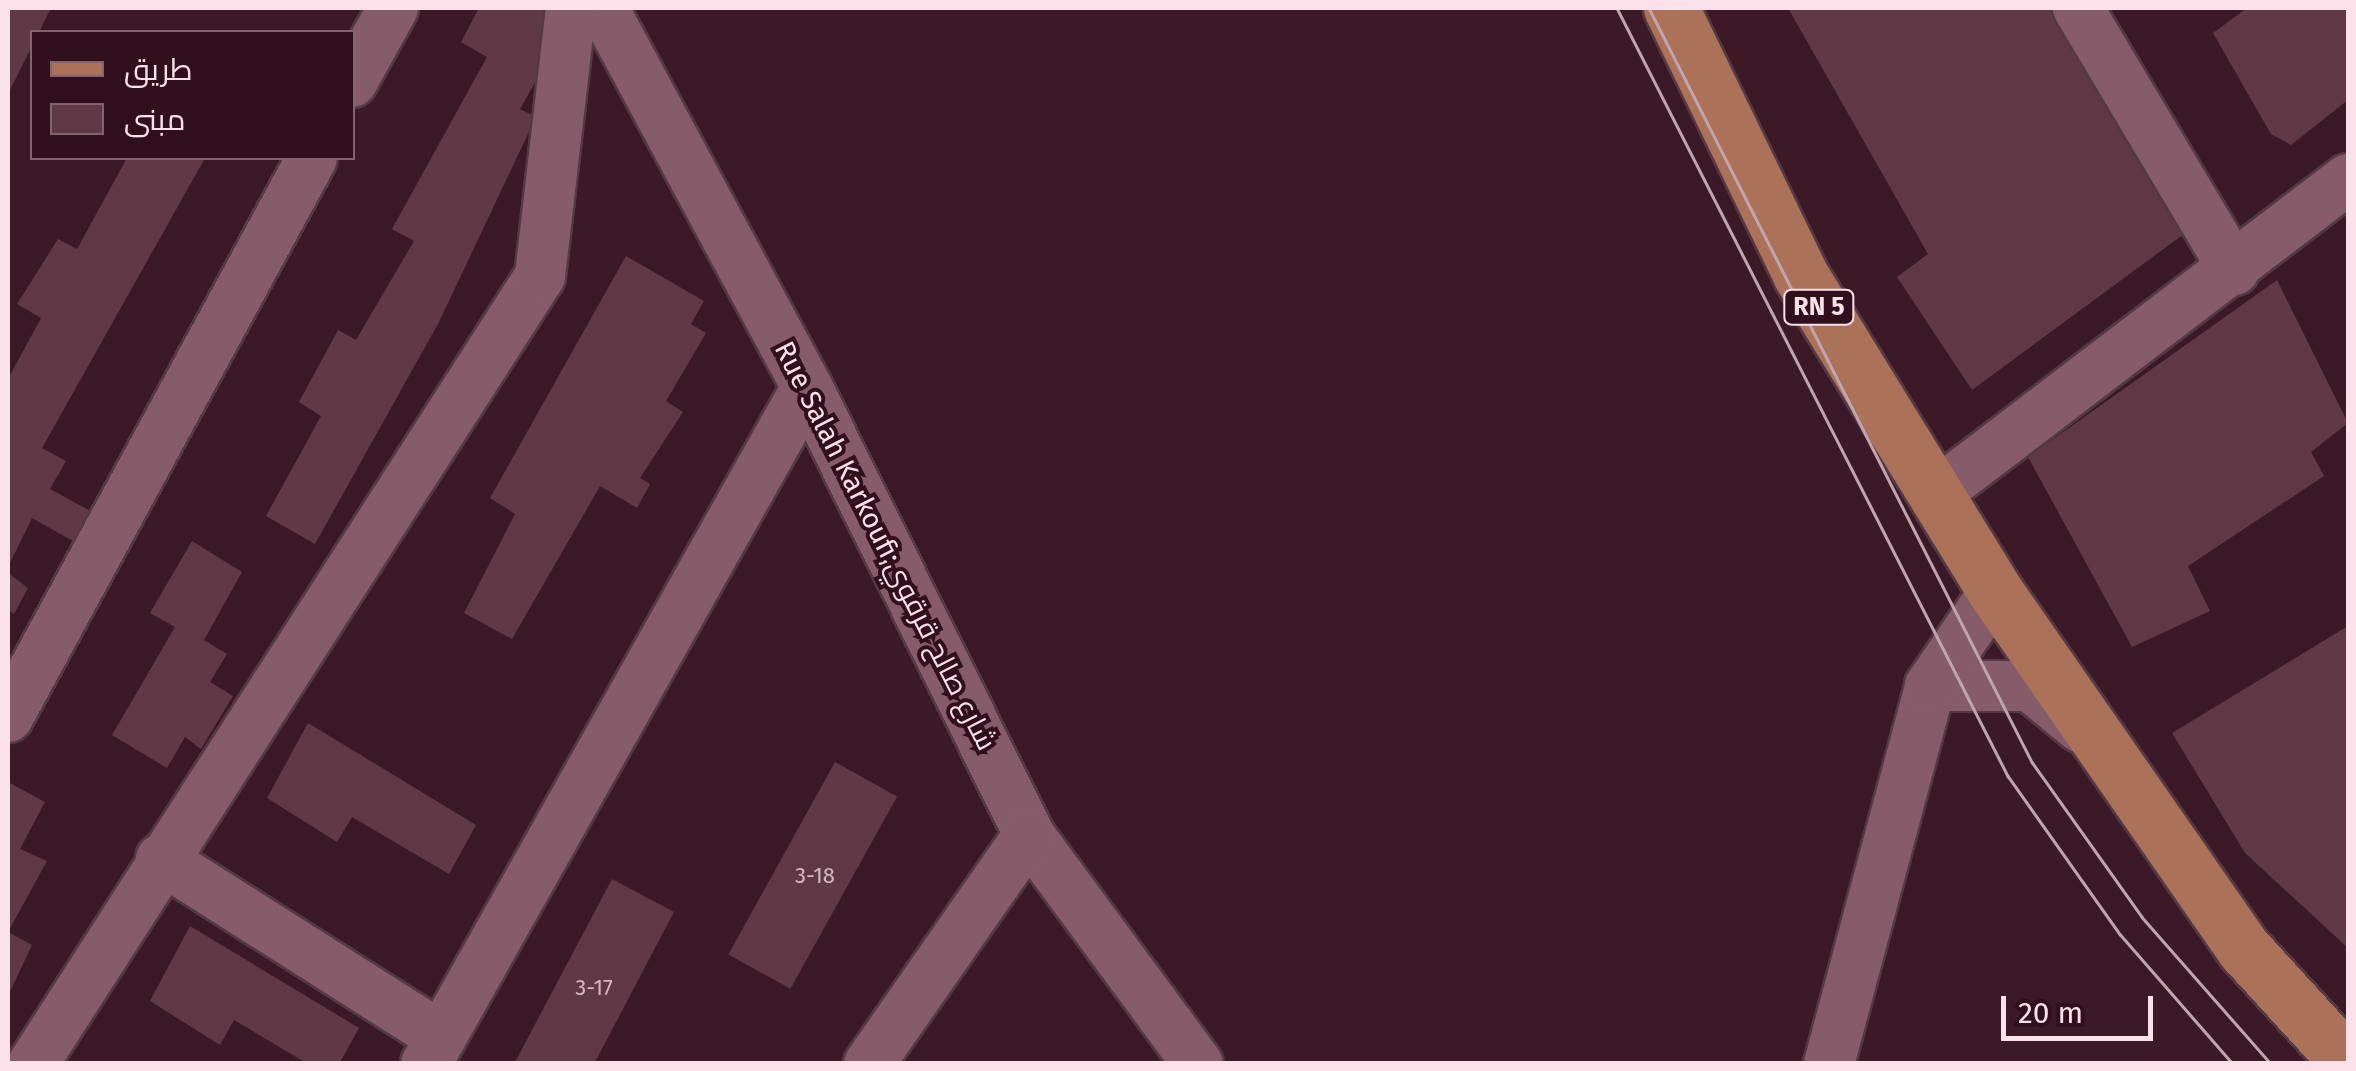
<!DOCTYPE html>
<meta charset="utf-8">
<style>
body{margin:0}
#map{position:relative;width:2356px;height:1071px;overflow:hidden;background:#3c1927;font-family:"Fira Sans",Cairo,sans-serif}
div>[style]{position:absolute}
.building>*{inset:0;background:#603947;transform-origin:0 0}
.roads{filter:drop-shadow(2px 0 #553944) drop-shadow(-2px 0 #553944) drop-shadow(0 2px #553944) drop-shadow(0 -2px #553944)}
.minor>*{height:50px;margin:-25px;padding:0 25px;transform-origin:25px;border-radius:25px;background:#865c6b}
.major>*{height:55px;margin:-27.5px;padding:0 27.5px;transform-origin:27.5px;border-radius:27.5px;background:#ab7259}
.tram>*{height:2.5px;margin:-1.25px;padding:0 1.25px;transform-origin:1.25px;border-radius:1.25px;background:#c1a5ae}
span{translate:-50% -50%;white-space:nowrap;text-align:center;line-height:1.15;-webkit-text-stroke:8px #310f1d;paint-order:stroke}
.number-label{font-size:22px;color:#d4b8c1}
.number-label span{-webkit-text-stroke-width:0}
.shield-label span{padding:2px 8px;background:#310f1d;border:2px solid;border-radius:8px;-webkit-text-stroke-width:0}
.shield-label{font-size:25px;color:#fbe2ea;font-weight:700}
.street-label{font-size:28px;color:#fbe2ea}
.frame{position:absolute;inset:0;border:10px solid #fbe2ea;pointer-events:none}
.legend{position:absolute;left:30px;top:30px;width:325px;height:130px;box-sizing:border-box;background:#310f1d;border:2px solid #82636f;margin:0;padding:12px 18px;list-style:none;font-size:30px;color:#fbe2ea}
.legend li{display:flex;align-items:center;gap:20px;height:50px}
.legend b{width:50px;border:2px solid #82636f}
.scale{position:absolute;left:2001px;top:996px;width:152px;height:45px;box-sizing:border-box;border:5px solid #fbe2ea;border-top:0;padding-left:12px;font-size:30px;line-height:35px;white-space:nowrap;color:#fbe2ea;-webkit-text-stroke:8px #310f1d;paint-order:stroke}
</style>
<div id="map">
<div class="building">
<div style="clip-path:polygon(8px 8px,51px 8px,10px 90px,8px 88px)"></div>
<div style="clip-path:polygon(479px 8px,554px 8px,561px 36px,520px 109px,536px 117px,439px 322px,315px 544px,266px 516px,321px 416px,299px 402px,338px 330px,356px 340px,414px 241px,392px 229px,487px 57px,461px 42px)"></div>
<div style="clip-path:polygon(1788px 8px,2060px 8px,2192px 228px,1972px 390px,1897px 277px,1928px 254px)"></div>
<div style="clip-path:polygon(2247px 8px,2348px 8px,2348px 100px,2291px 145px,2271px 134px,2213px 33px)"></div>
<div style="clip-path:polygon(127px 158px,205px 158px,42px 448px,66px 461px,50px 489px,96px 514px,80px 545px,32px 518px,8px 567px,8px 379px,41px 318px,17px 304px,58px 239px,77px 249px)"></div>
<div style="clip-path:polygon(626px 256px,704px 301px,691px 324px,706px 333px,666px 401px,683px 412px,640px 478px,650px 484px,637px 508px,600px 486px,512px 639px,464px 613px,515px 514px,490px 498px)"></div>
<div style="clip-path:polygon(2277px 280px,2348px 423px,2311px 452px,2324px 476px,2188px 566px,2210px 611px,2132px 647px,2028px 457px)"></div>
<div style="clip-path:polygon(192px 541px,242px 572px,204px 640px,227px 654px,210px 682px,233px 696px,201px 749px,185px 737px,167px 768px,112px 735px,175px 627px,150px 613px)"></div>
<div style="clip-path:polygon(8px 573px,28px 588px,14px 614px,8px 610px)"></div>
<div style="clip-path:polygon(2348px 626px,2348px 948px,2245px 853px,2172px 733px)"></div>
<div style="clip-path:polygon(308px 723px,476px 825px,449px 874px,352px 817px,337px 842px,267px 798px)"></div>
<div style="left:835px;top:762px;width:71px;height:220px;rotate:29deg"></div>
<div style="clip-path:polygon(8px 782px,45px 802px,20px 849px,47px 861px,8px 932px,32px 945px,8px 996px)"></div>
<div style="clip-path:polygon(612px 879px,674px 912px,594px 1064px,514px 1064px)"></div>
<div style="clip-path:polygon(190px 926px,359px 1028px,339px 1064px,308px 1064px,234px 1020px,220px 1045px,150px 1001px)"></div>
</div>
<div class="roads">
<div class="minor">
<div style="left:603px;top:8px;width:430px;rotate:61.7deg"></div>
<div style="left:807px;top:387px;width:500px;rotate:63.6deg"></div>
<div style="left:1029px;top:835px;width:285px;rotate:53.6deg"></div>
<div style="left:2078px;top:8px;width:305px;rotate:59.2deg"></div>
<div style="left:352px;top:82px;width:85px;rotate:-61deg"></div>
<div style="left:1934px;top:495px;width:521px;rotate:-37.35deg"></div>
<div style="left:1930px;top:686px;width:100px"></div>
<div style="left:2030px;top:686px;width:65px;rotate:39.4deg"></div>
<div style="left:8px;top:717px;width:636px;rotate:-61.46deg"></div>
<div style="left:161px;top:859px;width:332px;rotate:32.4deg"></div>
<div style="left:33px;top:1064px;width:937px;rotate:-57.24deg"></div>
<div style="left:540px;top:276px;width:270px;rotate:-83.4deg"></div>
<div style="left:426px;top:1064px;width:777px;rotate:-60.63deg"></div>
<div style="left:869px;top:1064px;width:279px;rotate:-55.1deg"></div>
<div style="left:1829px;top:1064px;width:391px;rotate:-75deg"></div>
<div style="left:1930px;top:686px;width:115px;rotate:-55.6deg"></div>
</div>
<div class="major">
<div style="left:1671px;top:8px;width:296px;rotate:64.1deg"></div>
<div style="left:1800px;top:274px;width:372px;rotate:58.4deg"></div>
<div style="left:1995px;top:591px;width:436px;rotate:55.2deg"></div>
<div style="left:2244px;top:949px;width:154px;rotate:47.6deg"></div>
</div>
</div>
<div class="tram">
<div style="left:1617px;top:8px;width:862px;rotate:63.02deg"></div>
<div style="left:2008px;top:776px;width:194px;rotate:54.7deg"></div>
<div style="left:2120px;top:934px;width:172px;rotate:49deg"></div>
<div style="left:1649px;top:8px;width:846px;rotate:63.07deg"></div>
<div style="left:2032px;top:762px;width:190px;rotate:54.6deg"></div>
<div style="left:2142px;top:917px;width:196px;rotate:48.7deg"></div>
</div>
<div class="number-label">
<span style="left:815px;top:876px">3-18</span>
<span style="left:594px;top:988px">3-17</span>
</div>
<div class="shield-label">
<span style="left:1819px;top:307px">RN 5</span>
</div>
<div class="street-label">
<span style="left:885px;top:546px;rotate:63deg">Rue Salah Karkoufi;شارع صالح قرقوي</span>
</div>
<div class="frame"></div>
<ul class="legend">
<li><b style="height:12px;background:#ab7259"></b>طريق</li>
<li><b style="height:28px;background:#603947"></b>مبنى</li>
</ul>
<div class="scale">20 m</div>
</div>
